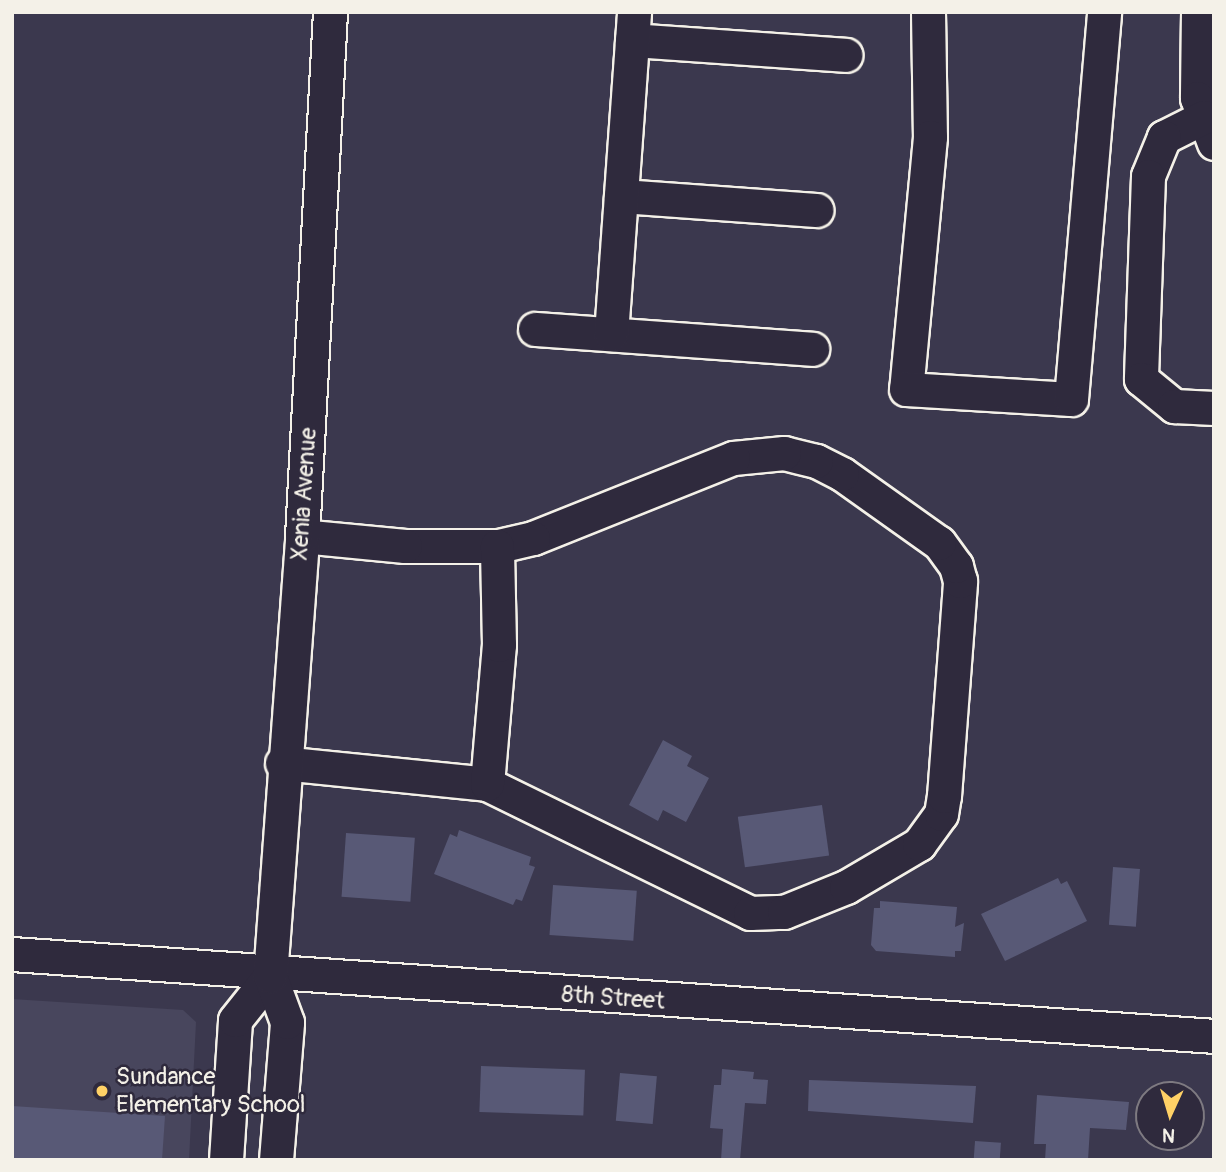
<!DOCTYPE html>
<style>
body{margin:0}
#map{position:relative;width:1226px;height:1172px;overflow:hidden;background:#3b384e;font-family:Pangolin,sans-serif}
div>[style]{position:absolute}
.built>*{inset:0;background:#48465d}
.building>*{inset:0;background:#585976;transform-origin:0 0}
.roads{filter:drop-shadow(2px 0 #f4f1e8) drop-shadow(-2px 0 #f4f1e8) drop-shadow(0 2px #f4f1e8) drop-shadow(0 -2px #f4f1e8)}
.minor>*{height:33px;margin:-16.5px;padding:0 16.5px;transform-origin:16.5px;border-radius:16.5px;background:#2f2a3d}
.dots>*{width:19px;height:19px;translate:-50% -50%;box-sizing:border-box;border:4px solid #2f2a3d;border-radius:50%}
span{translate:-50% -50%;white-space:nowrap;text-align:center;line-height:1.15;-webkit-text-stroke:5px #2f2a3d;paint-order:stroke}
.street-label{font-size:24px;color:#f4f1e8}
.poi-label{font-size:24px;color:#f4f1e8}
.left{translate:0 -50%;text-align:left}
.frame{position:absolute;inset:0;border:14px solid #f4f1e8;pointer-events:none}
.north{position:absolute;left:1135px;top:1081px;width:70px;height:70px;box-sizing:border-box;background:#2f2a3d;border:2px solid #7e7a81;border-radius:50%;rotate:184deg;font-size:19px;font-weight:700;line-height:28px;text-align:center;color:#f4f1e8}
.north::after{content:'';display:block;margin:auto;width:24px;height:32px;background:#ffd166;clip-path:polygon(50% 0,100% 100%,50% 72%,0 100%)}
</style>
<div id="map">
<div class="built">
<div style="clip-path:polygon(12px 999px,183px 1010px,196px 1022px,189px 1160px,12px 1160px)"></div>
</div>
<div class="building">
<div style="clip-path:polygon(663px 740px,692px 756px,687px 766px,709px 778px,686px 822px,663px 810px,658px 821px,629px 805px)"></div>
<div style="left:822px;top:805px;width:51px;height:85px;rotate:82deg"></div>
<div style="clip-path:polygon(459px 830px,531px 857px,529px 865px,535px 867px,522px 901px,516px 899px,513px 905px,434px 874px,450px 834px,457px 837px)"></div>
<div style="left:346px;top:833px;width:69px;height:64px;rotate:4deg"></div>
<div style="left:1113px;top:867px;width:27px;height:58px;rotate:4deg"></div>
<div style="clip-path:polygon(1058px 878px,1061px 884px,1067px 881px,1087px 921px,1005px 961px,981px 914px)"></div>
<div style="left:553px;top:885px;width:84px;height:50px;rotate:4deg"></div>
<div style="clip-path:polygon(880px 901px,957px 907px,955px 927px,964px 923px,961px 951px,955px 951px,955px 957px,876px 951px,871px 945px,874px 908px,880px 908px)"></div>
<div style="left:481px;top:1066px;width:104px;height:46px;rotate:2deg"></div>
<div style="clip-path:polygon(722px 1069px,754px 1072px,753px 1079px,768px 1080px,766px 1104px,745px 1103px,740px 1160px,721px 1160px,723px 1129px,710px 1128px,714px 1085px,721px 1085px)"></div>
<div style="left:620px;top:1073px;width:37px;height:48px;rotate:5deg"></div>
<div style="clip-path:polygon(809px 1080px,976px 1086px,973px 1123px,808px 1111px)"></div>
<div style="clip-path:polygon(1037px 1095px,1129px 1102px,1126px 1130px,1090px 1128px,1088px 1160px,1045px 1160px,1046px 1144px,1034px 1144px)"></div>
<div style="clip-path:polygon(12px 1106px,165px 1116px,162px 1160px,12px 1160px)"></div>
<div style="left:975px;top:1141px;width:26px;height:19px;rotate:4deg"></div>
</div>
<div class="roads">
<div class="minor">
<div style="left:928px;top:12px;width:125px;rotate:89.1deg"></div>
<div style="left:930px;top:137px;width:253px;rotate:95.4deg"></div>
<div style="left:906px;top:389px;width:165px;rotate:3.5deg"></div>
<div style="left:1071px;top:399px;width:388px;rotate:-85.1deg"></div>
<div style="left:1198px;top:12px;width:86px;rotate:90.7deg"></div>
<div style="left:1197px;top:98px;width:48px;rotate:69.3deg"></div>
<div style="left:632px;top:40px;width:214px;rotate:4deg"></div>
<div style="left:1204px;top:117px;width:45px;rotate:153.4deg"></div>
<div style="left:1164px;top:137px;width:42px;rotate:112.3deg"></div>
<div style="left:1148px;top:176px;width:203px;rotate:92deg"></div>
<div style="left:1141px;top:379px;width:43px;rotate:39.3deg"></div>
<div style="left:1174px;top:406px;width:40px;rotate:2.9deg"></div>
<div style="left:621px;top:196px;width:196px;rotate:4.1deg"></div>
<div style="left:535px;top:329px;width:278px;rotate:4.1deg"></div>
<div style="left:611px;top:334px;width:323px;rotate:-85.9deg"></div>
<div style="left:282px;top:763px;width:206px;rotate:5.8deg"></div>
<div style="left:487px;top:784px;width:293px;rotate:26.1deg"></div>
<div style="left:750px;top:913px;width:34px;rotate:-2deg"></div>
<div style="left:784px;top:912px;width:67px;rotate:-22deg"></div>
<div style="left:846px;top:887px;width:85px;rotate:-30.5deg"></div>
<div style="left:919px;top:844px;width:37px;rotate:-54deg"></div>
<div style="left:941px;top:814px;width:18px;rotate:-81deg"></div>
<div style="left:944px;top:796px;width:216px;rotate:-85.7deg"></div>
<div style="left:960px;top:581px;width:16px;rotate:-105deg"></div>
<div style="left:956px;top:566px;width:29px;rotate:-126deg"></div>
<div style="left:939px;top:543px;width:119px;rotate:-144.6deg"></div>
<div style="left:842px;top:474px;width:29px;rotate:-153deg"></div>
<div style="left:816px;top:461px;width:33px;rotate:-166deg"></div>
<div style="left:784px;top:453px;width:51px;rotate:174.4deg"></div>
<div style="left:733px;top:458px;width:215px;rotate:158.2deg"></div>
<div style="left:533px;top:538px;width:37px;rotate:167deg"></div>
<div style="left:497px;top:546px;width:92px;rotate:180deg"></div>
<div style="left:405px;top:546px;width:103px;rotate:-174.5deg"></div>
<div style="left:487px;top:784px;width:140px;rotate:-85.1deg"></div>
<div style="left:499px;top:645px;width:99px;rotate:-91.2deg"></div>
<div style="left:12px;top:954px;width:1205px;rotate:3.9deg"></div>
<div style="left:226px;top:1160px;width:140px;rotate:-86.3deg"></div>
<div style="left:235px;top:1020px;width:56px;rotate:-51.5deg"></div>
<div style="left:276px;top:1160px;width:138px;rotate:-85.4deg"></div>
<div style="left:287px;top:1022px;width:49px;rotate:-110.3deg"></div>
<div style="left:270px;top:976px;width:441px;rotate:-85.8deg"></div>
<div style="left:302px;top:536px;width:525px;rotate:-86.94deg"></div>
</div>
</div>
<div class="dots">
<div style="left:102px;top:1091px;background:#ffd166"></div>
</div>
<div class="street-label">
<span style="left:304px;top:494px;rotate:-86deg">Xenia Avenue</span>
<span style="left:613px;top:998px;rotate:4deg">8th Street</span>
</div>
<div class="poi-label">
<span class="left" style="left:116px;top:1091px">Sundance<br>Elementary School</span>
</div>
<div class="frame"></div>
<div class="north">N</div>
</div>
